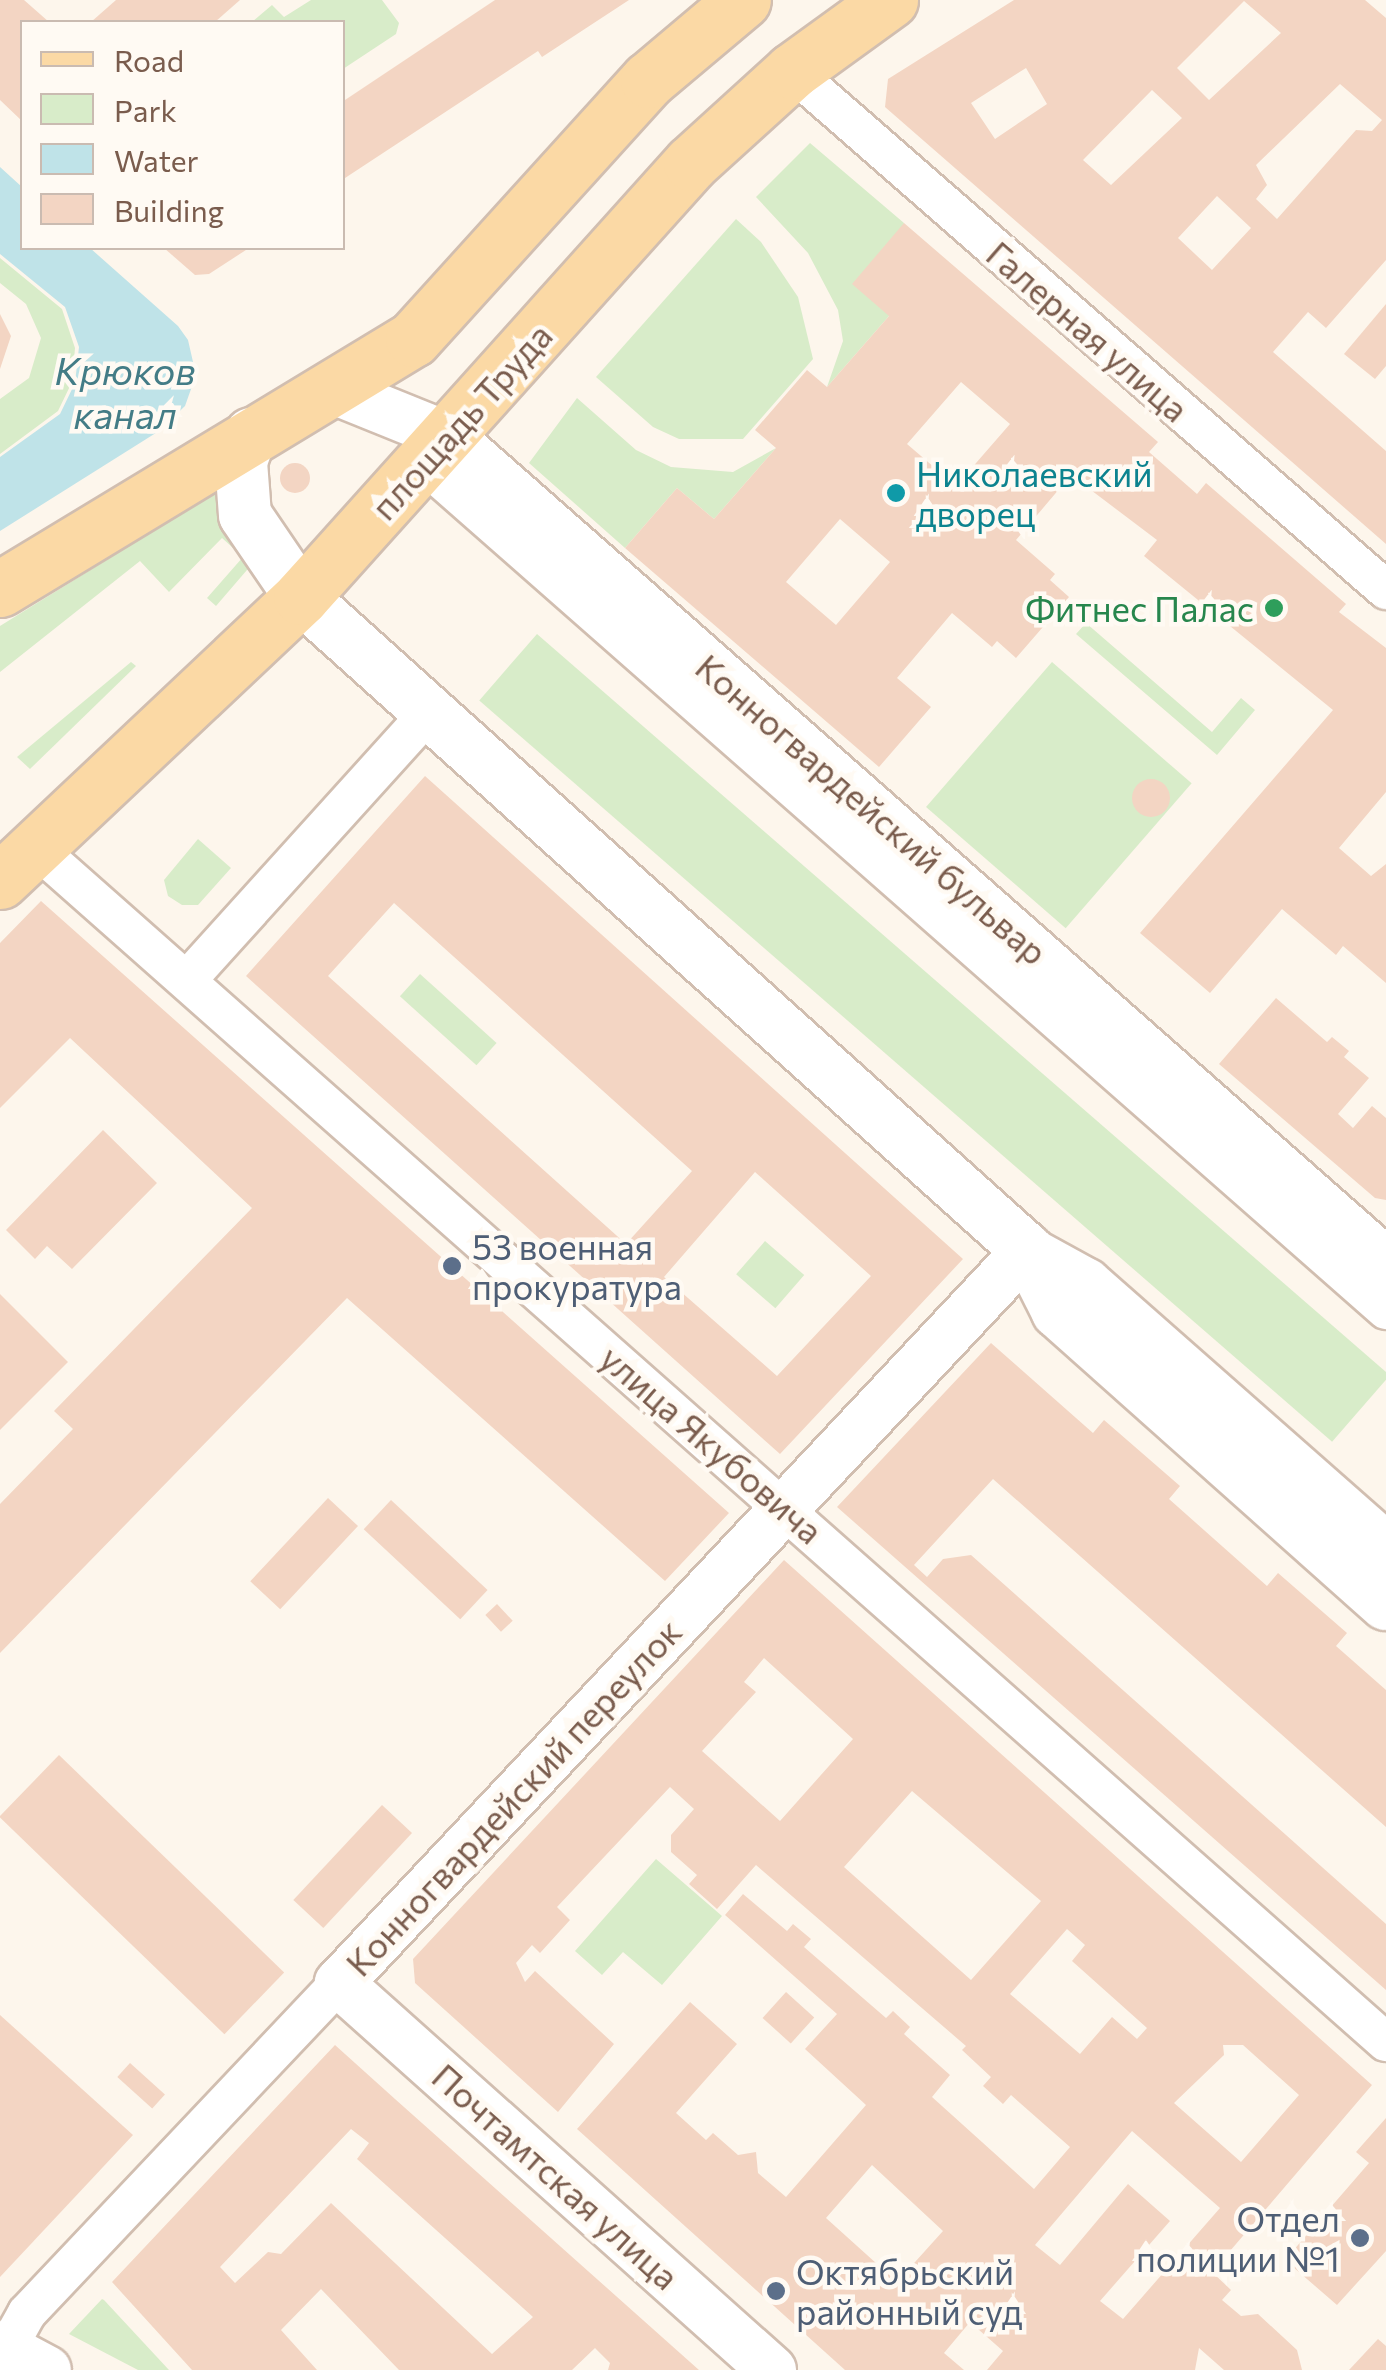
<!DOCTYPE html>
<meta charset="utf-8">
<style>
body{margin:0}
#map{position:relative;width:1386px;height:2370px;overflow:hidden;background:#fdf6ec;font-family:Commissioner,sans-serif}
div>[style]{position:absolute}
.green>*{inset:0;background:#d8ecc9;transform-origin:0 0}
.water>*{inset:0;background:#bfe3e8}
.building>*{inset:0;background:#f3d5c3;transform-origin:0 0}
.round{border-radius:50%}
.roads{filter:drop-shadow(2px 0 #d1beb0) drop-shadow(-2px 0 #d1beb0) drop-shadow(0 2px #d1beb0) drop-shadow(0 -2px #d1beb0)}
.minor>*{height:38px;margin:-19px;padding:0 19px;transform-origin:19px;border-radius:19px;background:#fff}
.tertiary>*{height:48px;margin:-24px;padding:0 24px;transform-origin:24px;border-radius:24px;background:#fff}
.secondary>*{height:52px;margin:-26px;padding:0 26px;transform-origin:26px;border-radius:26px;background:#fff}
.primary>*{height:55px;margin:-27.5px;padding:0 27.5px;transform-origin:27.5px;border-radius:27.5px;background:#fbd9a5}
.dots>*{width:28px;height:28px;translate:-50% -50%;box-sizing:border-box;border:5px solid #fffaf3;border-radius:50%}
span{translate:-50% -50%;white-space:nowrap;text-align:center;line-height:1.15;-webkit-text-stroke:9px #fffaf3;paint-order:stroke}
.street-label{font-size:35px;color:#7a5c4d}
.culture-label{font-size:35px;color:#0d838f}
.left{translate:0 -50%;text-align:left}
.leisure-label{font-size:35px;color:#27864d}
.right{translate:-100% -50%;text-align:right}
.service-label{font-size:35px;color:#4e5e75}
.water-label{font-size:38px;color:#437c86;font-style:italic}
.legend{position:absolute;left:20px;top:20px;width:325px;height:230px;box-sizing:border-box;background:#fffaf3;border:2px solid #cabbb1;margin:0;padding:12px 18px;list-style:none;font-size:30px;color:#7a5c4d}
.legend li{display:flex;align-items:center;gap:20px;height:50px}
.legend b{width:50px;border:2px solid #cabbb1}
</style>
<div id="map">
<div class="green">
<div style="clip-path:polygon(311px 0,382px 0,399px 23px,396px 34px,343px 69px,342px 22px,252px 22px,272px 5px,284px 17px)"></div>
<div style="clip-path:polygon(810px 143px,904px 223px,889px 316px,827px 387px,843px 341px,838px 310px,808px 253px,756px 197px)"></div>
<div style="clip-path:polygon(736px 219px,761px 242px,798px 297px,813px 359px,743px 439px,679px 439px,653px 427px,596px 377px)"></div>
<div style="clip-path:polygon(0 258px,62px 309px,75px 348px,72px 382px,58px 411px,0 454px,0 399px,29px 378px,41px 338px,26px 304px,0 283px)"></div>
<div style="clip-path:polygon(577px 398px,636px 450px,671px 467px,733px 472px,776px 448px,714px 519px,677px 488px,625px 548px,529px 463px)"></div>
<div style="clip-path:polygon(221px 489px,253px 563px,216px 606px,207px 598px,243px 557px,222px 538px,169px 592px,140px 561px,0 672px,0 626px)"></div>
<div style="clip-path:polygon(1086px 623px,1212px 732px,1241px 698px,1255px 710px,1217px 755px,1076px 634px)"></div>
<div style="left:537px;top:634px;width:1130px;height:88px;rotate:41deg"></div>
<div style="clip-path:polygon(131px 662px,136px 666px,30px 769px,17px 757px)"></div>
<div style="left:1052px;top:662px;width:185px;height:192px;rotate:41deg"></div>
<div style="clip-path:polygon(198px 839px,231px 868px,198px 905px,182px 905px,168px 896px,164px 880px)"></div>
<div style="left:420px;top:974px;width:103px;height:30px;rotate:42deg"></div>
<div style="left:765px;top:1241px;width:52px;height:44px;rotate:41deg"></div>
<div style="clip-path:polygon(656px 1859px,722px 1916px,662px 1985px,623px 1952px,602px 1975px,575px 1951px)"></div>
<div style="clip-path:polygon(102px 2299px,104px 2300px,169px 2370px,138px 2370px,69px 2334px)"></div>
</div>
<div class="water">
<div style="clip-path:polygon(0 167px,22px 187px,22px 248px,90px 248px,178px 326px,188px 340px,196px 375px,185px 406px,159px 431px,0 531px,0 457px,60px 414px,75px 383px,79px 347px,65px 307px,0 254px)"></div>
</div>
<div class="building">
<div style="clip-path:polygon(0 0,24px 0,49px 22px,22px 22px,22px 121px,0 100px)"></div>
<div style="clip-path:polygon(116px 0,240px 0,215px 22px,91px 22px)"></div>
<div style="clip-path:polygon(495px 0,629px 0,542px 57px,538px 51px,342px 180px,342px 102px)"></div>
<div style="clip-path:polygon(evenodd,1014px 0,1365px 0,1386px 18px,1386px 260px,1326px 328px,1308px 312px,1273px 352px,1386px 451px,1386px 544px,885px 107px,888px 79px,1014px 0,1244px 1px,1281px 33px,1209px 100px,1177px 68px,1244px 1px,1014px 0,1026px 68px,1047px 104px,995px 139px,971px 103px,1026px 68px,1014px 0,1340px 84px,1382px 120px,1372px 131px,1356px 130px,1277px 219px,1256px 199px,1267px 185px,1256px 165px,1340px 84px,1014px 0,1152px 90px,1182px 118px,1111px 185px,1083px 160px,1152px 90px,1014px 0,1217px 196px,1251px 228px,1212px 270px,1178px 238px,1217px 196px)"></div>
<div style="clip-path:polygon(evenodd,904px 223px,1158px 442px,1149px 452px,1197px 494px,1206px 483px,1346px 604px,1339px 612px,1386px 648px,1386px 792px,1339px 848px,1371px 876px,1386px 864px,1386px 983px,1343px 946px,1336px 955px,1282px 909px,1210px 993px,1140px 933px,1333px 710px,1144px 556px,1157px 540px,1071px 475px,1016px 540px,1055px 574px,1050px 580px,1069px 597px,1016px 658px,997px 641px,992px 647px,952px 613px,897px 678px,931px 707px,879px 767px,625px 548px,677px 488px,714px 519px,776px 448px,755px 430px,807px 370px,827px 387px,889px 316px,852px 284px,904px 223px,961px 382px,1010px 424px,956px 486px,907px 444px,961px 382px,904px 223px,840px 519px,890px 562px,836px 625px,786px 582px,840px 519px)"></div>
<div style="clip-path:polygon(164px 248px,249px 248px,209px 274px,195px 275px)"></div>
<div style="clip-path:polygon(1386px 304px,1386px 366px,1375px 379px,1344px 354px)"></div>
<div style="clip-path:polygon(0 314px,11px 336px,0 369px)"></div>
<div class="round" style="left:280px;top:463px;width:30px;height:30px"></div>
<div style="clip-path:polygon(evenodd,425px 776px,963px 1259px,780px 1454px,246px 976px,425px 776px,394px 903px,692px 1171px,626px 1244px,328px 976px,394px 903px,425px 776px,755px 1172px,871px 1276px,777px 1376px,664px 1277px,755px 1172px)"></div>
<div class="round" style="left:1132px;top:779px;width:38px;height:38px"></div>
<div style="clip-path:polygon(41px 901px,729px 1513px,665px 1581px,347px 1298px,0 1653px,0 1504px,73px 1429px,54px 1411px,252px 1208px,70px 1038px,0 1108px,0 943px)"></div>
<div style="clip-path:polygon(1276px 998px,1327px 1042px,1332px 1037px,1349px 1051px,1344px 1057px,1369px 1078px,1338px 1114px,1353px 1128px,1372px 1106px,1386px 1118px,1386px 1200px,1375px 1198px,1219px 1064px)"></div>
<div style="clip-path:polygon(103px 1130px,157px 1183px,72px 1269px,47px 1246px,35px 1259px,6px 1230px)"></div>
<div style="clip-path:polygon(0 1294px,68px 1362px,0 1430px)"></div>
<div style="clip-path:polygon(991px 1343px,1093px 1433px,1104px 1420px,1180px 1486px,1169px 1499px,1267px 1586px,1278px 1573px,1347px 1633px,1336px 1646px,1386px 1690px,1386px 1827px,993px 1479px,914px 1565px,927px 1577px,943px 1559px,971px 1555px,1386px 1924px,1386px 1990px,837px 1507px)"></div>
<div style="left:328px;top:1498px;width:41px;height:114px;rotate:43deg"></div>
<div style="left:391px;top:1500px;width:132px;height:40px;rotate:43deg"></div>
<div style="clip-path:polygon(evenodd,784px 1560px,1372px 2085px,1212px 2272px,1231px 2290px,1222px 2300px,1241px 2316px,1258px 2314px,1297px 2350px,1302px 2370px,1224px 2370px,1199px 2348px,1195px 2370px,987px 2370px,1003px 2351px,970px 2322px,944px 2353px,964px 2370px,845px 2370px,577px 2129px,690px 2002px,737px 2044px,676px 2113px,706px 2140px,713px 2133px,738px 2155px,756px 2152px,758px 2173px,786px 2197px,866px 2105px,805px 2049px,837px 2014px,725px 1915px,743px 1894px,787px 1931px,793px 1924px,811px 1939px,804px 1947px,886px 2018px,893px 2011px,910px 2027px,904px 2034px,950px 2075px,932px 2097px,1034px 2189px,1070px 2147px,1011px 2095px,1003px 2104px,983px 2086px,991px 2077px,962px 2050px,966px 2046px,756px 1865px,717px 1909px,689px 1884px,697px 1875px,671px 1852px,671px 1835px,694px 1809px,670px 1787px,557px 1907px,570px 1920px,540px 1953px,532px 1945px,516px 1963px,525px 1982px,535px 1971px,614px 2044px,558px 2112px,415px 1983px,413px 1959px,784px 1560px,764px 1658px,853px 1739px,780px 1821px,702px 1751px,756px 1692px,744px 1682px,764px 1658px,784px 1560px,912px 1791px,1041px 1901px,971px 1980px,844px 1867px,912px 1791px,784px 1560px,1067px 1929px,1085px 1945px,1072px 1961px,1147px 2028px,1137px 2039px,1112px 2017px,1080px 2054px,1010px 1994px,1067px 1929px,784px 1560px,1223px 2045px,1243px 2045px,1299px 2095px,1241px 2162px,1174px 2103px,1224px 2055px,1223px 2045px,784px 1560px,1132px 2131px,1220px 2208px,1123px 2319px,1100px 2301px,1170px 2221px,1128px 2184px,1060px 2265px,1035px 2245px,1132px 2131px,784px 1560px,872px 2165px,943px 2231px,897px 2282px,826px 2218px,872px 2165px)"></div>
<div style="left:497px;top:1604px;width:23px;height:16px;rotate:47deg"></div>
<div style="left:59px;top:1755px;width:313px;height:86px;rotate:44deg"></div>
<div style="left:382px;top:1805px;width:41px;height:130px;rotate:43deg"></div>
<div style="left:786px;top:1992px;width:38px;height:35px;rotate:42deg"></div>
<div style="clip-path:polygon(0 2015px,133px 2135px,0 2277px)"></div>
<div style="clip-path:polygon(evenodd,335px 2045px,395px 2099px,699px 2370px,608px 2370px,610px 2363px,595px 2348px,572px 2370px,399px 2370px,321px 2289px,281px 2330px,317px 2370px,192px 2370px,112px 2282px,335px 2045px,351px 2129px,369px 2143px,357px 2159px,533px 2317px,492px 2354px,331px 2203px,281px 2254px,268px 2252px,235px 2283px,220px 2267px,351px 2129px)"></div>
<div style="left:130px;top:2063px;width:47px;height:19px;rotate:42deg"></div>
<div style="clip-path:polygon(1386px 2118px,1386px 2251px,1337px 2305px,1285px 2260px,1369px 2163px,1356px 2152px)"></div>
<div style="clip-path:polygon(1378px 2339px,1386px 2346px,1386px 2370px,1349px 2370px)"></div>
</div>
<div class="roads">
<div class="minor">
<div style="left:792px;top:71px;width:789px;rotate:41.14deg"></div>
<div style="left:425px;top:465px;width:1280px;rotate:41.32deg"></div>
<div style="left:37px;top:849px;width:1801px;rotate:41.49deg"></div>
<div style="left:187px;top:980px;width:360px;rotate:-47.9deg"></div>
<div style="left:7px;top:2349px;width:41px;rotate:-60.9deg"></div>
<div style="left:27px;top:2313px;width:454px;rotate:-46.6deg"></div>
</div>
<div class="tertiary">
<div style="left:336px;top:391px;width:123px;rotate:22deg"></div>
<div style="left:450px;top:437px;width:1248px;rotate:41.39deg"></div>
<div style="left:0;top:2345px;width:53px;rotate:28deg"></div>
<div style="left:772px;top:2370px;width:581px;rotate:-138.21deg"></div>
<div style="left:339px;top:1983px;width:1005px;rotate:-46.81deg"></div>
<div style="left:1027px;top:1250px;width:68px;rotate:28.8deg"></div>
<div style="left:1087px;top:1283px;width:399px;rotate:41.4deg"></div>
</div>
<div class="secondary">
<div style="left:251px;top:434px;width:30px;rotate:110deg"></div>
<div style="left:241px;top:462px;width:53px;rotate:85.7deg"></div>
<div style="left:245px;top:515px;width:99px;rotate:55.7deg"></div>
<div style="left:301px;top:597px;width:976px;rotate:41.97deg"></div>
<div style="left:1027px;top:1250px;width:69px;rotate:63.4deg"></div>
<div style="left:1058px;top:1312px;width:439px;rotate:41.7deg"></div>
</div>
<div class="primary">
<div style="left:0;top:589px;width:483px;rotate:-31.2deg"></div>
<div style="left:413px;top:339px;width:350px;rotate:-47.8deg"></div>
<div style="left:648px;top:80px;width:124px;rotate:-40.1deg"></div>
<div style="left:0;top:881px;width:414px;rotate:-43.3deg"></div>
<div style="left:301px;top:597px;width:583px;rotate:-48.06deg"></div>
<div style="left:691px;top:163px;width:137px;rotate:-42.3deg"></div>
<div style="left:792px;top:71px;width:121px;rotate:-35.9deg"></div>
</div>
</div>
<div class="dots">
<div style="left:896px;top:493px;background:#0f9aa8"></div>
<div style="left:1274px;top:608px;background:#2e9e5b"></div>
<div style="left:452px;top:1266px;background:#5c6f8a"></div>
<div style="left:1360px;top:2238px;background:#5c6f8a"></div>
<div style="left:776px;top:2291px;background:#5c6f8a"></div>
</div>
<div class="street-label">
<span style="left:1088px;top:331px;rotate:41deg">Галерная улица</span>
<span style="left:461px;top:421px;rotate:-48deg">площадь Труда</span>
<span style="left:872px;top:809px;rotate:41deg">Конногвардейский бульвар</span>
<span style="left:712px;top:1444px;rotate:41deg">улица Якубовича</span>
<span style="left:513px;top:1797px;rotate:-47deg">Конногвардейский переулок</span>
<span style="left:556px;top:2176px;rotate:42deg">Почтамтская улица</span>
</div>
<div class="culture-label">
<span class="left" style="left:916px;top:493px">Николаевский<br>дворец</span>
</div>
<div class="leisure-label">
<span class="right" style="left:1254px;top:608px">Фитнес Палас</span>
</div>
<div class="service-label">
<span class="left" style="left:472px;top:1266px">53 военная<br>прокуратура</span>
<span class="right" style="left:1340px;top:2238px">Отдел<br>полиции №1</span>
<span class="left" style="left:796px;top:2291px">Октябрьский<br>районный суд</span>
</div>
<div class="water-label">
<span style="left:125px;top:392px">Крюков<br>канал</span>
</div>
<ul class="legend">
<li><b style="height:12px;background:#fbd9a5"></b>Road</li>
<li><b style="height:28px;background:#d8ecc9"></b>Park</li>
<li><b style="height:28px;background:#bfe3e8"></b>Water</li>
<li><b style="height:28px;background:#f3d5c3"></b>Building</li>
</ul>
</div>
